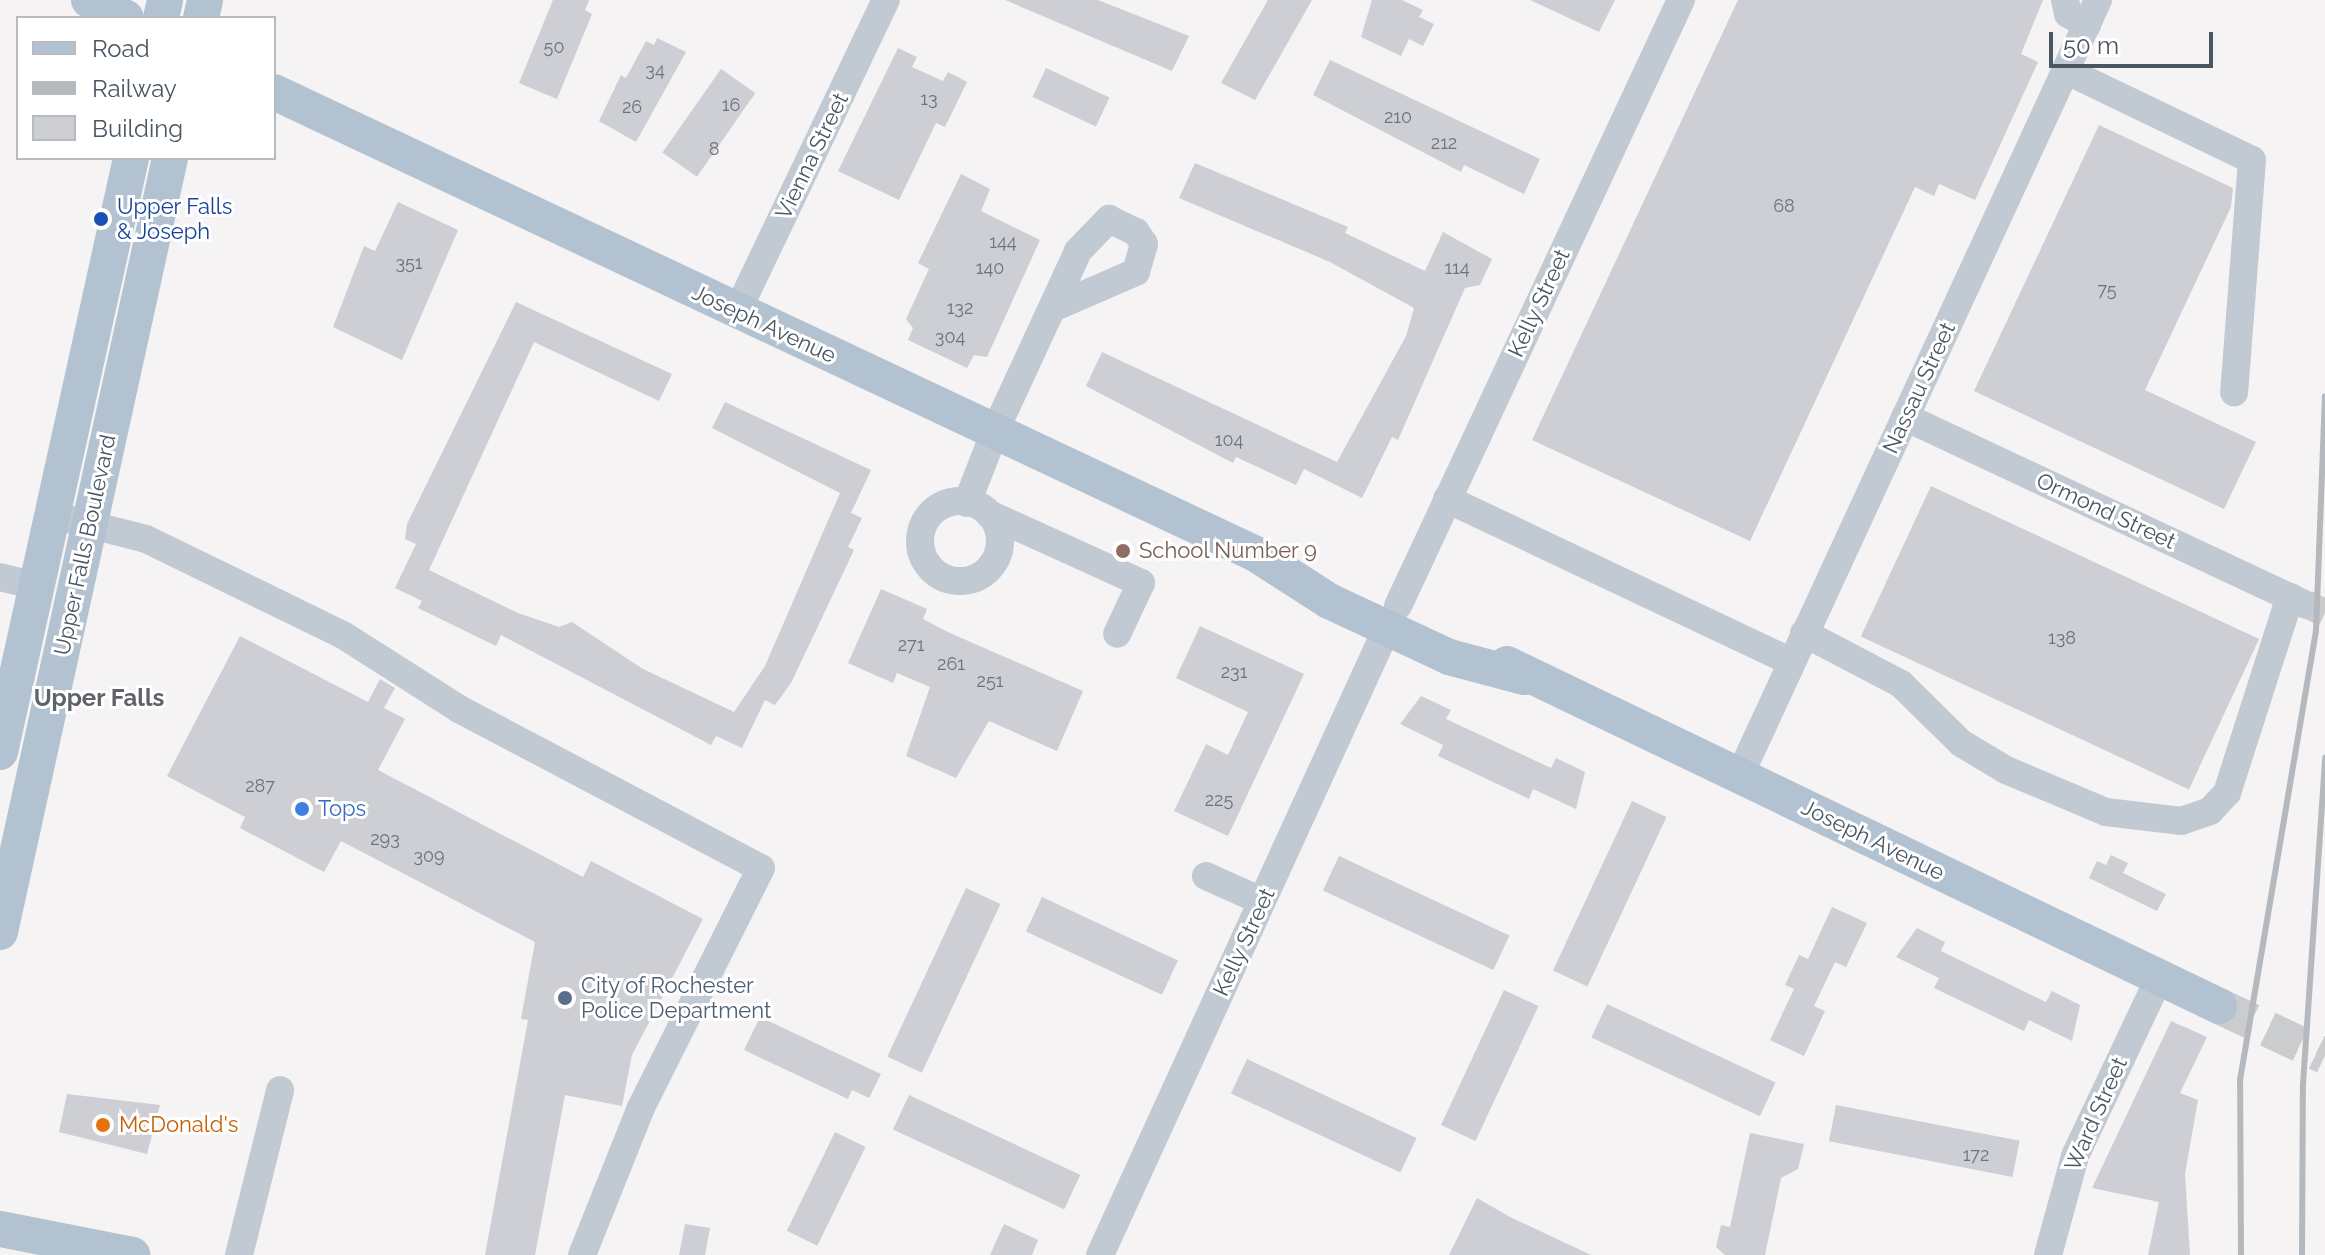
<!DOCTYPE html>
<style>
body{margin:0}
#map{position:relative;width:2325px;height:1255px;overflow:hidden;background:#f5f3f3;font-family:Raleway,sans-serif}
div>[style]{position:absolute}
.building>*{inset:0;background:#cdcfd5;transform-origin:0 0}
.minor-tunnel>*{height:28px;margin-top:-14px;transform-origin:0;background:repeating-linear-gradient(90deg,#caccce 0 28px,transparent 0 42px)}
.major-tunnel>*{height:36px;margin-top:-18px;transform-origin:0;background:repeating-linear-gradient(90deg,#caccce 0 36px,transparent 0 54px)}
.minor>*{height:28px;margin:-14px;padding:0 14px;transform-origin:14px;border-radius:14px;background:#c1cad2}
.minor>.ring{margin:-14px;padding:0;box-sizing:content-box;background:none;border:28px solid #c1cad2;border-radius:50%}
.major>*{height:36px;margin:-18px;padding:0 18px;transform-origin:18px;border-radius:18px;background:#b3c2d1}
.rail>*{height:6px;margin:-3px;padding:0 3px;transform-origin:3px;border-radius:3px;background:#b5b8bd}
.dots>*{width:22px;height:22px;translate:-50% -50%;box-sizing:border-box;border:4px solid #fff;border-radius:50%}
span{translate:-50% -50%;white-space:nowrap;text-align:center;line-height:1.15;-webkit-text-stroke:6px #fff;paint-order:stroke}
.number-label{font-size:18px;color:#6b747e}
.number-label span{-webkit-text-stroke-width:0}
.street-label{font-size:22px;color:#4a5661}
.transit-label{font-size:22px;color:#164399}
.left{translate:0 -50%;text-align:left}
.education-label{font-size:22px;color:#785e54}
.shop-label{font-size:22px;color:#366cbe}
.service-label{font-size:22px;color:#4e5e75}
.food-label{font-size:22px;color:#c56008}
.neighbourhood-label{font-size:24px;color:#5f6368;font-weight:700}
.legend{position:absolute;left:16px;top:16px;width:260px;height:144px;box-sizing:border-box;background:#fff;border:2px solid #b7bbc0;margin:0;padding:10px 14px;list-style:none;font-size:24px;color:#4a5661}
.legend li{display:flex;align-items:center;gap:16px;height:40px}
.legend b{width:40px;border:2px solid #b7bbc0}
.scale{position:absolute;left:2049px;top:32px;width:164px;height:36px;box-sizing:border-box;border:4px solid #4a5661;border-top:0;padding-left:10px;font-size:24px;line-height:28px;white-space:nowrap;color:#4a5661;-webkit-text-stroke:6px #fff;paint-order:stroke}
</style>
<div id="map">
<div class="building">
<div style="clip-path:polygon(553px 0,589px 0,585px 10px,592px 14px,557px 99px,519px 83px)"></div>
<div style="clip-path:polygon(1005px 0,1098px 0,1189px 36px,1172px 71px)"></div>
<div style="clip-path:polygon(1268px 0,1312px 0,1255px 100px,1221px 83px)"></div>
<div style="clip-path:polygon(1372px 0,1402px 0,1423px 10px,1419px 17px,1434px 24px,1423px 46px,1409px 39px,1401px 56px,1361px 37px)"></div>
<div style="clip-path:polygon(1530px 0,1615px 0,1599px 32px)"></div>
<div style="clip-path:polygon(1738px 0,2043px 0,2021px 54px,2038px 62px,1975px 200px,1939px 184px,1934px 196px,1915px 187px,1750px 541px,1532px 440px)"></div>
<div style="clip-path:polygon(657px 38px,686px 52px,636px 142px,599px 121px,621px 75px,626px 78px,646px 41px,654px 45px)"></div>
<div style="clip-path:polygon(898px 48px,917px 57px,912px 67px,943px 81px,948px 72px,967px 82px,945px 127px,936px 123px,899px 200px,838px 171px)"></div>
<div style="clip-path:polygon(1330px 60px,1540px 159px,1524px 194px,1464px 165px,1461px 172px,1313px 95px)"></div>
<div style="left:1046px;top:68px;width:70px;height:32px;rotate:25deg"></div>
<div style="left:721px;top:69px;width:42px;height:102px;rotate:35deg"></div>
<div style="clip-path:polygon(2099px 125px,2233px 188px,2231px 207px,2145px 390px,2256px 442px,2224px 509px,1974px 391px)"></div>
<div style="clip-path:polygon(1195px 163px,1348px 227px,1345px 233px,1425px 271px,1443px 232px,1492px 259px,1480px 285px,1465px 288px,1398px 440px,1392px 437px,1362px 498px,1304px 469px,1296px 485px,1236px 457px,1233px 463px,1086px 386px,1102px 352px,1337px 462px,1406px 336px,1414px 308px,1330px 262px,1179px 198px)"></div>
<div style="clip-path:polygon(961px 174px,990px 189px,981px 211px,1040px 240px,987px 357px,974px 355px,967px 368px,908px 340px,913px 328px,906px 319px,929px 269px,918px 263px)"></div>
<div style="clip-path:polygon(398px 202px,458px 230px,402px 360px,333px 327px,364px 246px,375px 251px)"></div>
<div style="clip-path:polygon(516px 302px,672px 374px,659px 401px,534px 342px,429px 570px,518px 613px,559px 627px,572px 622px,643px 669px,734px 712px,765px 666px,840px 493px,712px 428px,725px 402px,871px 470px,851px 513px,862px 518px,848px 547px,854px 550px,820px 622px,791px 683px,775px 705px,765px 700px,742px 748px,716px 736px,711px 745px,501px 635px,496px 646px,418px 608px,422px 601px,395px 588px,416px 544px,405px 539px,407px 524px)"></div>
<div style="left:1931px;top:486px;width:362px;height:166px;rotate:25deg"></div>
<div style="clip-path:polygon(881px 589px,927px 609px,923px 619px,950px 633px,1083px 691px,1057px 751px,989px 721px,956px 778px,906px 756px,930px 687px,897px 673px,893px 683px,848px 663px)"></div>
<div style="clip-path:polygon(1200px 626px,1304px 674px,1228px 836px,1174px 811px,1206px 744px,1228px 755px,1248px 712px,1176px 678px)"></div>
<div style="clip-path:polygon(240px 636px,368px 702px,380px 679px,395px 688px,384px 708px,405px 719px,378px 770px,583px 877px,591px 861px,703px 919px,632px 1055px,622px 1106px,565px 1095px,535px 1255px,485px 1255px,528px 1020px,521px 1019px,535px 942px,341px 841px,324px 872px,240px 828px,245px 817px,167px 776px)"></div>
<div style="clip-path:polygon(1421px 696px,1451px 710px,1446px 719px,1551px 768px,1556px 758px,1585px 772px,1576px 809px,1533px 789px,1529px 799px,1438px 756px,1443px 745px,1400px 724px)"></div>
<div style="left:1632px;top:801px;width:38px;height:187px;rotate:25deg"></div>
<div style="clip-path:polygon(2111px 855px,2128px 863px,2123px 873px,2166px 894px,2157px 911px,2089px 878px,2097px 861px,2106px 865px)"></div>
<div style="left:1339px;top:856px;width:188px;height:38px;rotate:25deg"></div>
<div style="left:966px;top:888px;width:38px;height:186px;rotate:25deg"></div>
<div style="left:1042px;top:897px;width:150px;height:38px;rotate:25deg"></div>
<div style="clip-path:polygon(1832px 907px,1867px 923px,1846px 967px,1835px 962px,1814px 1006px,1825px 1011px,1804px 1056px,1770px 1040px,1794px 989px,1785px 985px,1799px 955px,1808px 959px)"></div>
<div style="clip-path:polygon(1917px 928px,1945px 942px,1941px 951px,2046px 1002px,2052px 991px,2080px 1005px,2072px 1041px,2029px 1020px,2024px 1031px,1934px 988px,1939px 978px,1896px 957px)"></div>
<div style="left:1504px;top:990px;width:38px;height:149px;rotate:25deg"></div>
<div style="left:1607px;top:1004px;width:186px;height:37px;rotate:25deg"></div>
<div style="clip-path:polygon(760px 1017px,881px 1074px,869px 1098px,852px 1090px,848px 1099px,744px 1050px)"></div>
<div style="clip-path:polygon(2171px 1021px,2207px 1037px,2180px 1093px,2198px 1100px,2185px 1174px,2190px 1255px,2148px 1255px,2159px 1202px,2092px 1188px)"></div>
<div style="left:1247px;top:1059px;width:187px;height:38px;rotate:25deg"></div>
<div style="clip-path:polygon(67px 1094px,160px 1105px,147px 1154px,59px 1132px)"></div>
<div style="left:909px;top:1095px;width:189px;height:38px;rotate:25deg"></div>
<div style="left:1836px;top:1105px;width:187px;height:37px;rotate:11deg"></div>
<div style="left:835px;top:1132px;width:34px;height:110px;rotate:26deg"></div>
<div style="clip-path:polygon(1750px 1133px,1804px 1144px,1798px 1169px,1781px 1178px,1765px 1255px,1725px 1255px,1716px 1247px,1721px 1225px,1730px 1227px)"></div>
<div style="clip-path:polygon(1477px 1198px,1510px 1217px,1591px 1255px,1449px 1255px)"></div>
<div style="clip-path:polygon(685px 1224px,710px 1228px,705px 1255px,679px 1255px)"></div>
<div style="clip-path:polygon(1004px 1224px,1038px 1240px,1032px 1255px,990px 1255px)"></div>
</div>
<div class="minor-tunnel">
<div style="left:2306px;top:604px;width:21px;rotate:25deg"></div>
</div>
<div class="major-tunnel">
<div style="left:2219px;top:1006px;width:117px;rotate:25.3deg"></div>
</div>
<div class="minor">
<div style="left:2065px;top:0;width:14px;rotate:78deg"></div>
<div style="left:2068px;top:14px;width:22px;rotate:30deg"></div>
<div style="left:2067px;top:71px;width:205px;rotate:25.7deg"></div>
<div style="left:2252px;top:160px;width:233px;rotate:94.4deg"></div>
<div style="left:737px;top:312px;width:346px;rotate:-64.5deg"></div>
<div style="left:1905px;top:417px;width:442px;rotate:25.1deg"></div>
<div style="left:1447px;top:499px;width:379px;rotate:25.3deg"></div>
<div class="ring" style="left:920px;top:501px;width:52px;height:52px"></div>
<div style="left:967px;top:503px;width:77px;rotate:-68.7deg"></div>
<div style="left:995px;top:431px;width:198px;rotate:-65.2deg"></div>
<div style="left:1078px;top:251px;width:45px;rotate:-45.9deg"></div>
<div style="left:1109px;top:219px;width:30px;rotate:26deg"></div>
<div style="left:1136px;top:232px;width:14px;rotate:56deg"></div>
<div style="left:1144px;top:244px;width:29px;rotate:106deg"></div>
<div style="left:1136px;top:272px;width:90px;rotate:156.6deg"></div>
<div style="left:989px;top:514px;width:167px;rotate:24.4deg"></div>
<div style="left:1141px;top:583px;width:56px;rotate:115.2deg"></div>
<div style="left:52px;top:515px;width:97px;rotate:14.3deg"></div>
<div style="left:146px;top:539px;width:219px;rotate:26deg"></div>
<div style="left:343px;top:635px;width:138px;rotate:32.5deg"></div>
<div style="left:459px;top:709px;width:341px;rotate:27.8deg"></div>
<div style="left:761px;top:868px;width:271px;rotate:116.6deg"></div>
<div style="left:640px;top:1110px;width:156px;rotate:111.8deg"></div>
<div style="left:0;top:577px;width:38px;rotate:14deg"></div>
<div style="left:1398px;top:606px;width:669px;rotate:-64.97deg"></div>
<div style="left:1804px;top:633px;width:110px;rotate:27.7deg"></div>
<div style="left:1901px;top:684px;width:84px;rotate:44.5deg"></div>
<div style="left:1961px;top:743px;width:52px;rotate:31deg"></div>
<div style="left:2006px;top:770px;width:108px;rotate:22.8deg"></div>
<div style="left:2106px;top:812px;width:76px;rotate:6.8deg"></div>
<div style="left:2181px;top:821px;width:31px;rotate:-19deg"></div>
<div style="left:2210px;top:811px;width:25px;rotate:-47deg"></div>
<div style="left:2227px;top:793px;width:206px;rotate:-72.2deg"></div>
<div style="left:1739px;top:777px;width:856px;rotate:-65.2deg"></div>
<div style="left:1206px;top:876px;width:61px;rotate:24.1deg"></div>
<div style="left:239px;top:1255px;width:170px;rotate:-76deg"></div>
<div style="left:1100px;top:1255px;width:690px;rotate:-65.4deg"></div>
<div style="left:2048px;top:1255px;width:103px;rotate:-74.7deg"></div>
<div style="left:2075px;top:1156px;width:197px;rotate:-64.7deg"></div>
</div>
<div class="major">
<div style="left:89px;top:0;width:41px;rotate:25.9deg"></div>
<div style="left:161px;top:18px;width:18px;rotate:-77deg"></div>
<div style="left:201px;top:18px;width:18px;rotate:-77deg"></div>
<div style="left:274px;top:92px;width:1085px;rotate:25.2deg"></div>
<div style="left:1256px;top:554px;width:87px;rotate:32.8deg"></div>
<div style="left:1329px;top:601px;width:132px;rotate:25deg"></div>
<div style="left:1449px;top:657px;width:78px;rotate:14.9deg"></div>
<div style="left:1507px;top:664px;width:790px;rotate:25.66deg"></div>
<div style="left:0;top:752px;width:608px;rotate:-77.56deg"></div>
<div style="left:0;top:932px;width:792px;rotate:-77.61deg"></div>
<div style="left:0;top:1229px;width:135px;rotate:11.1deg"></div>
</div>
<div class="rail">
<div style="left:2241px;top:1255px;width:175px;rotate:-90.3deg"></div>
<div style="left:2240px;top:1080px;width:456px;rotate:-80.4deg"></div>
<div style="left:2316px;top:630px;width:234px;rotate:-87.8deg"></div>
<div style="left:2302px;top:1255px;width:171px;rotate:-89.7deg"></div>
<div style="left:2303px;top:1084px;width:327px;rotate:-86.1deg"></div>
</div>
<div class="dots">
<div style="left:101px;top:219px;background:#1a4fb4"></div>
<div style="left:1123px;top:551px;background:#8d6e63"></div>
<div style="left:302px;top:809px;background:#3f7fe0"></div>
<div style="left:565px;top:998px;background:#5c6f8a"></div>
<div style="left:103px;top:1125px;background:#e8710a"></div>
</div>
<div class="number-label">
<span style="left:554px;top:47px">50</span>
<span style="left:655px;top:70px">34</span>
<span style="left:929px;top:99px">13</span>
<span style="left:731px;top:105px">16</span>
<span style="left:632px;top:107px">26</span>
<span style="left:1398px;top:117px">210</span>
<span style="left:1444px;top:143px">212</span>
<span style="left:714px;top:149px">8</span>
<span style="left:1784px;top:206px">68</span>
<span style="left:1003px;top:242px">144</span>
<span style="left:409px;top:263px">351</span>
<span style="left:990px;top:268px">140</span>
<span style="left:1457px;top:268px">114</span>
<span style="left:2107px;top:290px">75</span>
<span style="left:960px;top:308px">132</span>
<span style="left:950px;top:337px">304</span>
<span style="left:1229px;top:440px">104</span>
<span style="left:2062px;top:638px">138</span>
<span style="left:911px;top:645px">271</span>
<span style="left:951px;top:664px">261</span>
<span style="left:1234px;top:672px">231</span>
<span style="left:990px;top:681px">251</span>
<span style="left:260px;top:786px">287</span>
<span style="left:1219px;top:800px">225</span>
<span style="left:385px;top:839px">293</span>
<span style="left:429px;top:856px">309</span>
<span style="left:1976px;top:1155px">172</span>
</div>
<div class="street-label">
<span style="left:812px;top:156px;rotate:-64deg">Vienna Street</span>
<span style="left:1539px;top:303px;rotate:-65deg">Kelly Street</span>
<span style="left:764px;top:324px;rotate:25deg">Joseph Avenue</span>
<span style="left:1919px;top:388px;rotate:-65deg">Nassau Street</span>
<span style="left:2106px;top:511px;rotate:25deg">Ormond Street</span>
<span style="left:85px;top:545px;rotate:-78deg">Upper Falls Boulevard</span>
<span style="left:1873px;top:840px;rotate:26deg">Joseph Avenue</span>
<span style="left:1244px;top:942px;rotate:-65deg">Kelly Street</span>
<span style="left:2096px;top:1114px;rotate:-66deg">Ward Street</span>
</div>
<div class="transit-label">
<span class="left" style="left:117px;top:219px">Upper Falls<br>&amp; Joseph</span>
</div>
<div class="education-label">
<span class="left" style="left:1139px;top:551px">School Number 9</span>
</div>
<div class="shop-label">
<span class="left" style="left:318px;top:809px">Tops</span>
</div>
<div class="service-label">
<span class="left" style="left:581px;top:998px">City of Rochester<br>Police Department</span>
</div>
<div class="food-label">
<span class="left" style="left:119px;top:1125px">McDonald's</span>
</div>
<div class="neighbourhood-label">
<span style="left:99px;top:698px">Upper Falls</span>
</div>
<ul class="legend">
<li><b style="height:10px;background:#b3c2d1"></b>Road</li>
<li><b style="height:10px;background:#b5b8bd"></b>Railway</li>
<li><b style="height:22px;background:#cdcfd5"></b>Building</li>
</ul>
<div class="scale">50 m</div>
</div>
